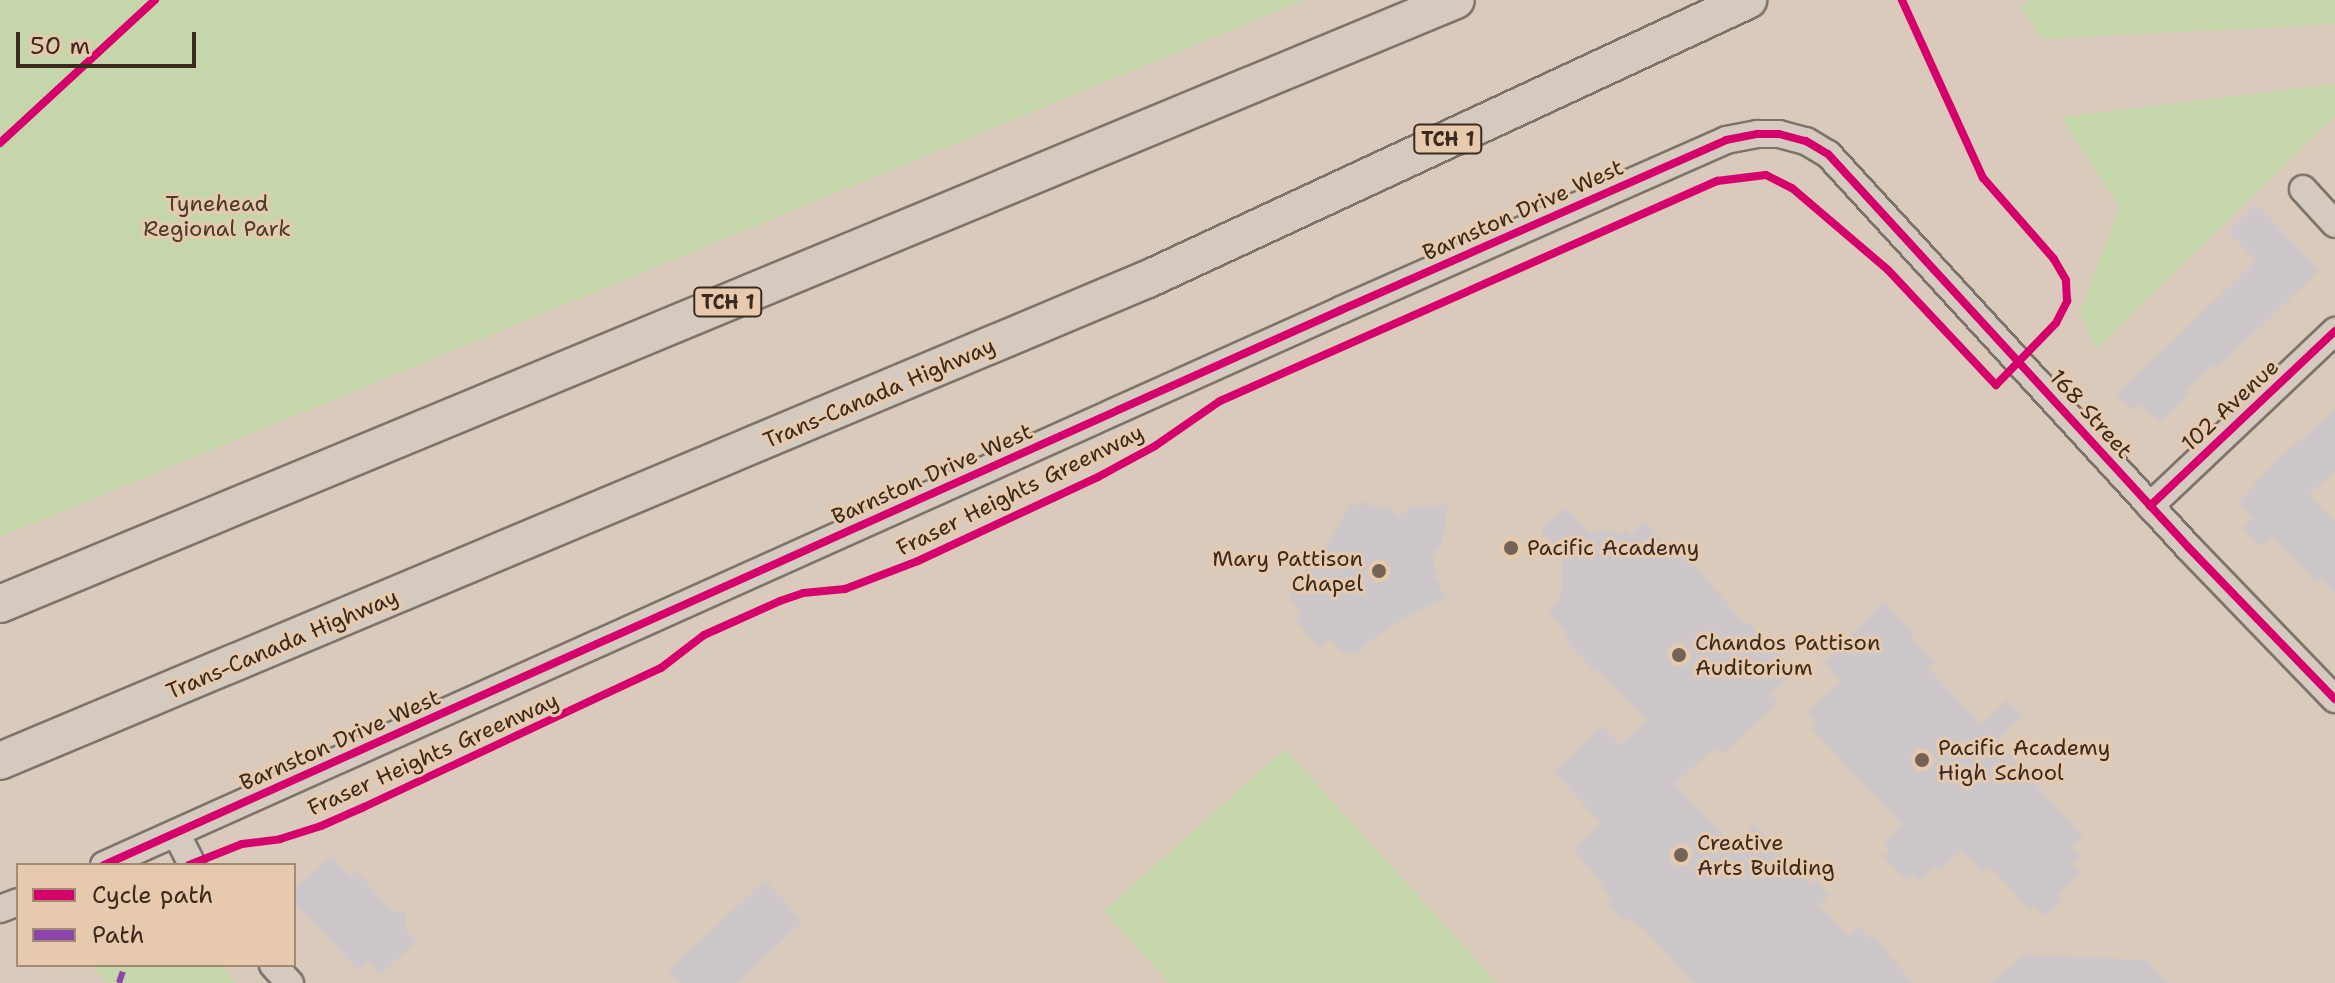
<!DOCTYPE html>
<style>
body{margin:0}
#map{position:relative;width:2335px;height:983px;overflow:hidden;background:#dacabb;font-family:"Shantell Sans",sans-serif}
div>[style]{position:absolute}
.green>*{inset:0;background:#c5d6aa}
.building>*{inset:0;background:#cdc7ca}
.roads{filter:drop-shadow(2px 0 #7e736a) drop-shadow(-2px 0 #7e736a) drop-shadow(0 2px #7e736a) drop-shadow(0 -2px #7e736a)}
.minor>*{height:26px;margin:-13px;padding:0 13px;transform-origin:13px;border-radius:13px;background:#d5cac0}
.highway>*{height:36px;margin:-18px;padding:0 18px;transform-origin:18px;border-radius:18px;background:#d5cac0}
.quiet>*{height:6px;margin-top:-3px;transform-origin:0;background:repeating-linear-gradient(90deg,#8e44ad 0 12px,transparent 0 18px)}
.cycleway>*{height:8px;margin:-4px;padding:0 4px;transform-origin:4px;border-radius:4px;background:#d6006c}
.dots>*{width:22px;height:22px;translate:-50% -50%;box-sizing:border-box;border:4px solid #e7caae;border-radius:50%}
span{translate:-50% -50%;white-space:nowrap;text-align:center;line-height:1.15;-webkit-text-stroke:6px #e7caae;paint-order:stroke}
.shield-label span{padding:2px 6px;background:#e7caae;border:2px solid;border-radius:6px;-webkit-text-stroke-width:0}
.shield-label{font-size:20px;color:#3b2a1e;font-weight:700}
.park-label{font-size:22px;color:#473c2b}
.street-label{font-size:22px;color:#3b2a1e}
.poi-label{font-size:22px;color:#3b2a1e}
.left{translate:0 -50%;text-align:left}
.right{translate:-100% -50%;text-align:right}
.legend{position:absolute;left:16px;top:863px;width:280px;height:104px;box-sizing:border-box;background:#e7caae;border:2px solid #a28a74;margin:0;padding:10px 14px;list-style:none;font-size:24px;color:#3b2a1e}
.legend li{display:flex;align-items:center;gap:16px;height:40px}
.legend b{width:40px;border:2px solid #a28a74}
.scale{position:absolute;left:16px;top:32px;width:180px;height:36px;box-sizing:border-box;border:4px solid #3b2a1e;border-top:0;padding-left:10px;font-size:24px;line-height:28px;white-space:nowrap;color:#3b2a1e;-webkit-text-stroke:6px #e7caae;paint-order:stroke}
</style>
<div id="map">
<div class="green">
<div style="clip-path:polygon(0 0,1304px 0,0 537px)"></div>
<div style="clip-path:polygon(2032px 0,2335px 0,2335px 24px,2042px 39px,2021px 5px)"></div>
<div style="clip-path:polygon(2335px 84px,2335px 116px,2096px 349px,2080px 312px,2120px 207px,2061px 117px)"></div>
<div style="clip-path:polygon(1285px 749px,1497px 983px,1169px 983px,1104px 911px)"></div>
<div style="clip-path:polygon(90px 965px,220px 965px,236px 983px,107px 983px)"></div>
</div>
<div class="building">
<div style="clip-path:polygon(2256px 204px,2320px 270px,2228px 358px,2216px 367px,2213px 365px,2187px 390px,2189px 392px,2182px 401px,2161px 422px,2139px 404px,2132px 410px,2116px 395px,2256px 261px,2228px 232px)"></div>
<div style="clip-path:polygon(2335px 410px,2335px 471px,2309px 495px,2335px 522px,2335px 594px,2320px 578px,2316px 582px,2273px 536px,2261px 547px,2243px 528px,2253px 518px,2238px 503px,2276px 461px)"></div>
<div style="clip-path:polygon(1353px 501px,1357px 507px,1366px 501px,1370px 507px,1375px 504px,1381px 510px,1387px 504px,1398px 517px,1409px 507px,1448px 505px,1442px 546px,1431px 555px,1436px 560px,1433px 566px,1439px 572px,1435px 576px,1443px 584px,1438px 589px,1447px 597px,1390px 626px,1356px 653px,1343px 653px,1329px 639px,1320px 648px,1295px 621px,1303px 614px,1291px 601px,1291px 583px,1318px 559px)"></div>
<div style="clip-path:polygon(1567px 508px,1590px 533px,1602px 530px,1621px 534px,1626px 530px,1630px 535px,1645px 521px,1666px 544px,1671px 539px,1747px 626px,1750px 623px,1796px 671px,1770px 694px,1778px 702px,1722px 755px,1714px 748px,1675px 784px,1733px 845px,1754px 824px,1810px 885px,1816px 880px,1830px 895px,1819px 905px,1849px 936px,1859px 926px,1871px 939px,1874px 937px,1913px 983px,1694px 983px,1642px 927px,1640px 929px,1628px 917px,1624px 921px,1608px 904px,1612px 899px,1601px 887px,1604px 886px,1573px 849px,1601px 823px,1554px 772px,1603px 726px,1620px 745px,1647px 720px,1598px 670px,1595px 672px,1564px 639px,1569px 635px,1548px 612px,1562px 598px,1558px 594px,1563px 588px,1561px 580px,1563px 557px,1541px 532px,1547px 523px)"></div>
<div style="clip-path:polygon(1883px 602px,1914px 634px,1911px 638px,1934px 663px,1928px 668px,1981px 724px,2007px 700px,2022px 716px,1997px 741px,2083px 837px,2072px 846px,2081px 855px,2072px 863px,2081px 871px,2057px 894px,2063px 900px,2045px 917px,2034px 906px,2030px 910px,1990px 867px,1983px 873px,1962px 850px,1940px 870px,1936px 866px,1920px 881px,1913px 874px,1906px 880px,1883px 856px,1890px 850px,1883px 843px,1902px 825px,1811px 728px,1816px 723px,1807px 713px,1841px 681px,1824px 662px)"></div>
<div style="clip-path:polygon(332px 856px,350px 876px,357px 871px,392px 911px,406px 911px,405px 929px,417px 941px,381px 974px,368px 961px,358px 970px,294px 902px,294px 889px)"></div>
<div style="clip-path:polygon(765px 880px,803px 921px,737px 983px,680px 983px,668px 971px)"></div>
<div style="clip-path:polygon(2023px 955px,2147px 960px,2168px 983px,1993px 983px)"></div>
</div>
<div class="roads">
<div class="minor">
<div style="left:2303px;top:189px;width:47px;rotate:47.6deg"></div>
<div style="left:2150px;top:506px;width:255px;rotate:-43.4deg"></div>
<div style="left:176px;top:833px;width:36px;rotate:63deg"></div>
<div style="left:104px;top:865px;width:1356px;rotate:-24.16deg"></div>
<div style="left:1341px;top:310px;width:421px;rotate:-23.8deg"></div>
<div style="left:1726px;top:140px;width:32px;rotate:-11deg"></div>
<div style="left:1757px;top:134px;width:22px"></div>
<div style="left:1779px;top:134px;width:28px;rotate:15deg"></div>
<div style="left:1806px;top:141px;width:26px;rotate:31deg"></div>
<div style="left:1828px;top:154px;width:534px;rotate:47.5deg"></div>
<div style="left:2189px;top:548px;width:210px;rotate:46deg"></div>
<div style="left:0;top:909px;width:19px;rotate:-21deg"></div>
<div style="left:273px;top:965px;width:25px;rotate:47deg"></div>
</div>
<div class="highway">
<div style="left:0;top:604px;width:1576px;rotate:-22.53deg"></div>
<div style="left:0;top:761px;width:1245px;rotate:-22.78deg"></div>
<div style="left:1148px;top:279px;width:662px;rotate:-24.94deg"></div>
</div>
</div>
<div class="quiet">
<div style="left:119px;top:983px;width:19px;rotate:-72deg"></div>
</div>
<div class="cycleway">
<div style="left:0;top:143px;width:211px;rotate:-42.7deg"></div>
<div style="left:2150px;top:506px;width:255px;rotate:-43.4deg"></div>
<div style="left:104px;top:865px;width:1356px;rotate:-24.16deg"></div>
<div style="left:1341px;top:310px;width:421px;rotate:-23.8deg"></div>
<div style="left:1726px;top:140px;width:32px;rotate:-11deg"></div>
<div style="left:1757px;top:134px;width:22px"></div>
<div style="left:1779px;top:134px;width:28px;rotate:15deg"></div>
<div style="left:1806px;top:141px;width:26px;rotate:31deg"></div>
<div style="left:1828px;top:154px;width:534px;rotate:47.5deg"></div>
<div style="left:2189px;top:548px;width:210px;rotate:46deg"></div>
<div style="left:189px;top:865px;width:57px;rotate:-21.6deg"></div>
<div style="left:242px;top:844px;width:38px;rotate:-7deg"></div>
<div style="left:280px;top:839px;width:43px;rotate:-17.6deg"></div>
<div style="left:321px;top:826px;width:47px;rotate:-23.8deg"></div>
<div style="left:364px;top:807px;width:328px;rotate:-25.1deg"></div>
<div style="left:661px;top:668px;width:54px;rotate:-37.5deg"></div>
<div style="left:704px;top:635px;width:83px;rotate:-24.1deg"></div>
<div style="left:780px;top:601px;width:24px;rotate:-19deg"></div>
<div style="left:803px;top:593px;width:42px;rotate:-5.4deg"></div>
<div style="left:845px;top:589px;width:78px;rotate:-21deg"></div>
<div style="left:918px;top:561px;width:199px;rotate:-25deg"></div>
<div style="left:1098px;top:477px;width:65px;rotate:-28.5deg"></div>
<div style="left:1155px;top:446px;width:79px;rotate:-34.7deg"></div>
<div style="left:1220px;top:401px;width:544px;rotate:-23.88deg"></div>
<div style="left:1717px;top:181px;width:49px;rotate:-7deg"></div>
<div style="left:1766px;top:175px;width:29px;rotate:27deg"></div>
<div style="left:1792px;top:188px;width:126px;rotate:40.5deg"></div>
<div style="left:1888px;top:270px;width:158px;rotate:46.8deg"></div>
<div style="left:1996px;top:385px;width:86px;rotate:-45.9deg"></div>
<div style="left:2056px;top:323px;width:25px;rotate:-63deg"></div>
<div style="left:2067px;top:301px;width:21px;rotate:-93deg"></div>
<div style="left:2066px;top:280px;width:24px;rotate:-120deg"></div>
<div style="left:2054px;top:259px;width:108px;rotate:-131.2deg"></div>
<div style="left:1983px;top:178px;width:196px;rotate:-114.5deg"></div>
</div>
<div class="dots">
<div style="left:1511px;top:548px;background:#736255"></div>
<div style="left:1379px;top:571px;background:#736255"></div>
<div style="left:1679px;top:655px;background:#736255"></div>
<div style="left:1922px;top:760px;background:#736255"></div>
<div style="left:1681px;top:855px;background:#736255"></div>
</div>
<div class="shield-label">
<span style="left:1448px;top:139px">TCH 1</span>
<span style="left:728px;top:302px">TCH 1</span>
</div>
<div class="park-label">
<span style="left:217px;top:216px">Tynehead<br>Regional Park</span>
</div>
<div class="street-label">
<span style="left:1523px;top:210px;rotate:-24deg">Barnston Drive West</span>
<span style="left:879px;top:393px;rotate:-23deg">Trans-Canada Highway</span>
<span style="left:2230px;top:405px;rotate:-43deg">102 Avenue</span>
<span style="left:2091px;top:414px;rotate:48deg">168 Street</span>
<span style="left:932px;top:474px;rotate:-24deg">Barnston Drive West</span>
<span style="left:1020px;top:490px;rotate:-26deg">Fraser Heights Greenway</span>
<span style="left:282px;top:644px;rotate:-23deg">Trans-Canada Highway</span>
<span style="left:340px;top:740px;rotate:-24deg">Barnston Drive West</span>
<span style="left:433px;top:754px;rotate:-24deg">Fraser Heights Greenway</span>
</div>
<div class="poi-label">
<span class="left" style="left:1527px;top:548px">Pacific Academy</span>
<span class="right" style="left:1363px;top:571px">Mary Pattison<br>Chapel</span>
<span class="left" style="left:1695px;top:655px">Chandos Pattison<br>Auditorium</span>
<span class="left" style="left:1938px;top:760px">Pacific Academy<br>High School</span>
<span class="left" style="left:1697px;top:855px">Creative<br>Arts Building</span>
</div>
<ul class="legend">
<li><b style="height:10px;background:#d6006c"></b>Cycle path</li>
<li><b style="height:10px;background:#8e44ad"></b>Path</li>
</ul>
<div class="scale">50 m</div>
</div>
